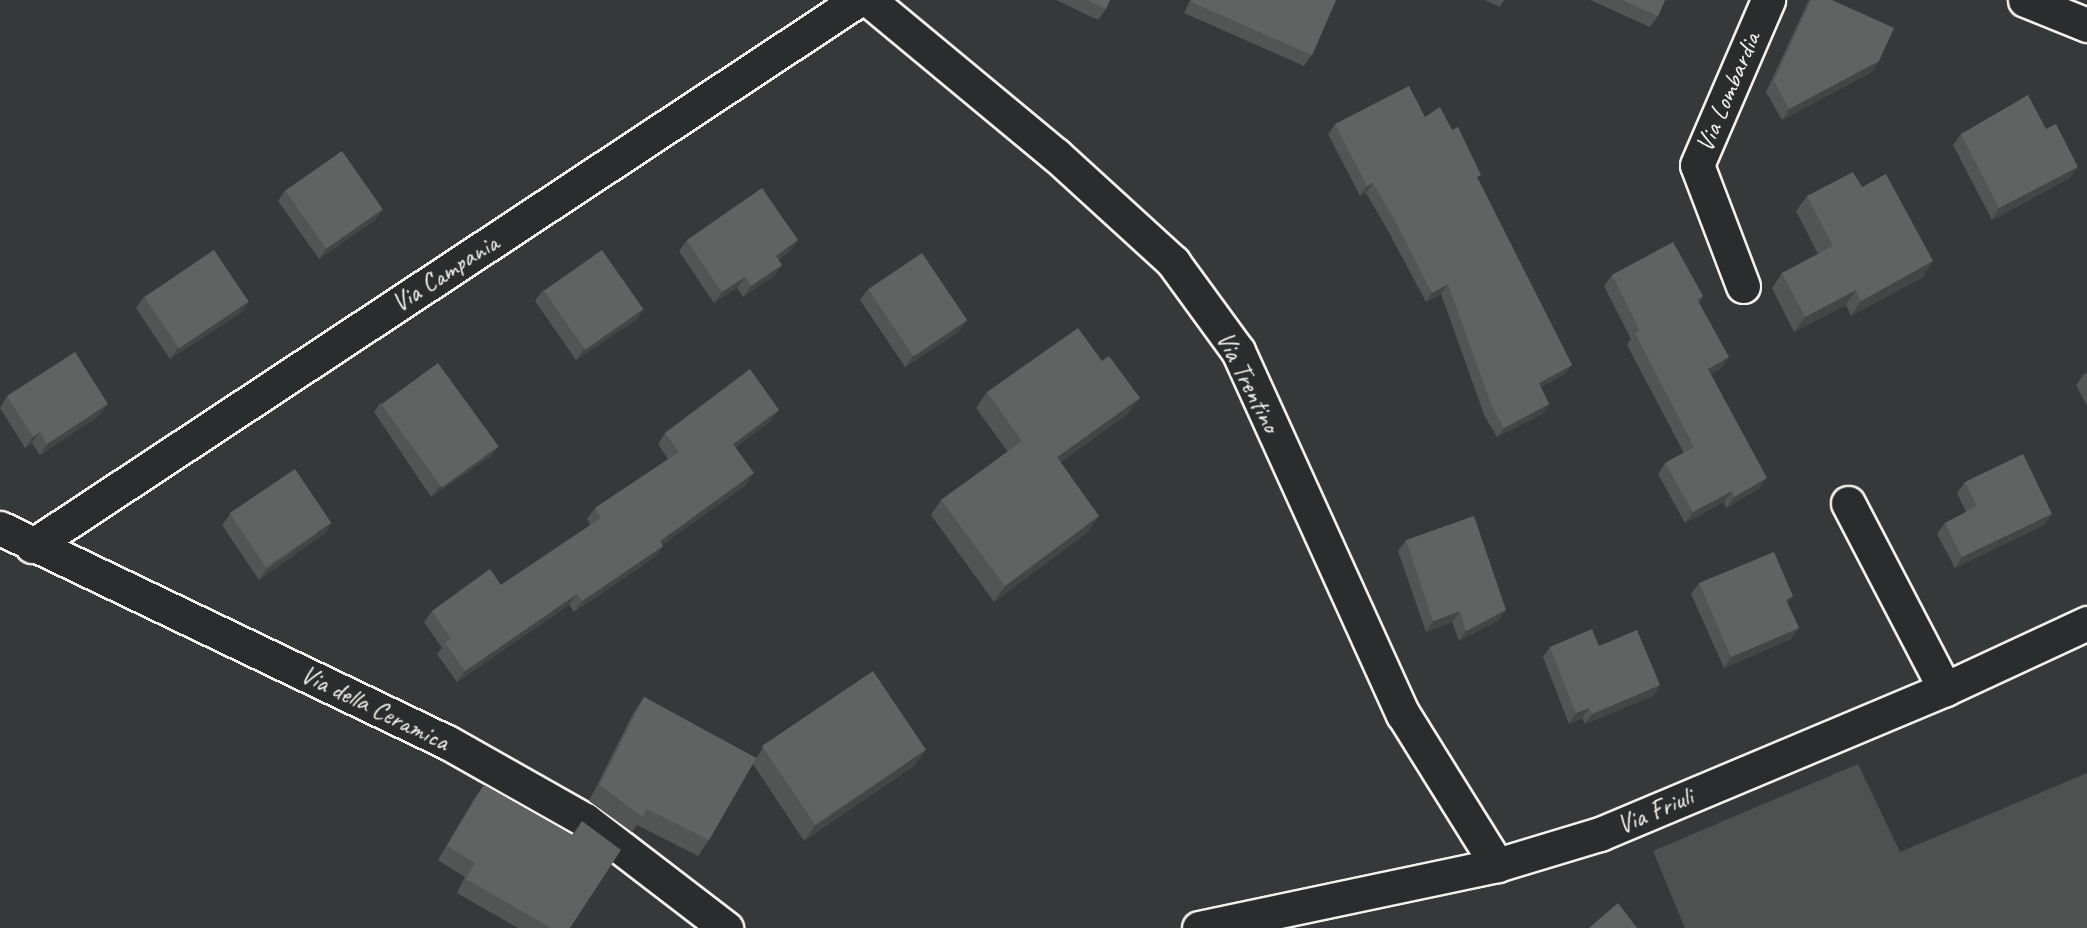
<!DOCTYPE html>
<style>
body{margin:0}
#map{position:relative;width:2087px;height:928px;overflow:hidden;background:#363939;font-family:Caveat,sans-serif}
div>[style]{position:absolute}
.green>*{inset:0;background:#4e514f}
.roads{filter:drop-shadow(2px 0 #f4f1e8) drop-shadow(-2px 0 #f4f1e8) drop-shadow(0 2px #f4f1e8) drop-shadow(0 -2px #f4f1e8)}
.minor>*{height:33px;margin:-16.5px;padding:0 16.5px;transform-origin:16.5px;border-radius:16.5px;background:#2a2d2e}
.wall>*{inset:0;background:#535554}
.shaded-wall>*{inset:0;background:#444545}
.building>*{inset:0;background:#616362;transform-origin:0 0}
span{translate:-50% -50%;white-space:nowrap;text-align:center;line-height:1.15;-webkit-text-stroke:6px #2a2d2e;paint-order:stroke}
.street-label{font-size:26px;color:#f4f1e8}
</style>
<div id="map">
<div class="green">
<div style="clip-path:polygon(1858px 764px,1900px 852px,2087px 773px,2087px 928px,1685px 928px,1653px 851px)"></div>
</div>
<div class="roads">
<div class="minor">
<div style="left:869px;top:0;width:243px;rotate:39.7deg"></div>
<div style="left:1056px;top:155px;width:159px;rotate:42.4deg"></div>
<div style="left:1173px;top:262px;width:110px;rotate:53.9deg"></div>
<div style="left:1238px;top:351px;width:399px;rotate:65.6deg"></div>
<div style="left:1403px;top:714px;width:178px;rotate:58.1deg"></div>
<div style="left:2025px;top:0;width:67px;rotate:22deg"></div>
<div style="left:1743px;top:286px;width:129px;rotate:-110.8deg"></div>
<div style="left:1697px;top:165px;width:180px;rotate:-66.7deg"></div>
<div style="left:1848px;top:503px;width:210px;rotate:62.5deg"></div>
<div style="left:0;top:528px;width:496px;rotate:25.6deg"></div>
<div style="left:447px;top:742px;width:159px;rotate:29.5deg"></div>
<div style="left:585px;top:820px;width:178px;rotate:37.5deg"></div>
<div style="left:32px;top:546px;width:990px;rotate:-33.47deg"></div>
<div style="left:1199px;top:928px;width:305px;rotate:-11.9deg"></div>
<div style="left:1497px;top:865px;width:108px;rotate:-16.8deg"></div>
<div style="left:1600px;top:834px;width:374px;rotate:-22.8deg"></div>
<div style="left:1945px;top:689px;width:157px;rotate:-24.9deg"></div>
</div>
</div>
<div class="wall">
<div style="clip-path:polygon(1056px 0,1110px 0,1106px 9px,1098px 20px)"></div>
<div style="clip-path:polygon(1190px 0,1336px 0,1312px 55px,1304px 66px,1184px 13px)"></div>
<div style="clip-path:polygon(1485px 0,1504px 0,1500px 7px)"></div>
<div style="clip-path:polygon(1590px 0,1665px 0,1658px 16px,1650px 27px)"></div>
<div style="clip-path:polygon(1809px 0,1832px 0,1879px 61px,1872px 72px,1782px 120px,1766px 92px)"></div>
<div style="clip-path:polygon(1425px 117px,1478px 179px,1572px 365px,1565px 374px,1541px 387px,1549px 404px,1542px 414px,1497px 437px,1485px 417px,1441px 294px,1426px 302px,1387px 229px,1366px 193px,1360px 196px,1328px 134px,1335px 124px)"></div>
<div style="clip-path:polygon(1961px 134px,2070px 178px,1992px 220px,1953px 145px)"></div>
<div style="clip-path:polygon(1862px 187px,1923px 277px,1851px 316px,1846px 305px,1794px 332px,1772px 288px,1782px 273px,1818px 254px,1796px 211px,1807px 196px)"></div>
<div style="clip-path:polygon(285px 190px,383px 209px,375px 220px,319px 259px,278px 201px)"></div>
<div style="clip-path:polygon(687px 240px,790px 251px,778px 260px,782px 265px,774px 276px,743px 297px,737px 288px,714px 303px,679px 251px)"></div>
<div style="clip-path:polygon(1612px 275px,1703px 296px,1699px 302px,1721px 368px,1711px 374px,1759px 489px,1726px 508px,1724px 502px,1685px 523px,1658px 474px,1665px 463px,1684px 453px,1627px 345px,1631px 339px,1604px 286px)"></div>
<div style="clip-path:polygon(868px 289px,960px 331px,905px 367px,860px 300px)"></div>
<div style="clip-path:polygon(543px 290px,644px 309px,636px 320px,576px 360px,535px 301px)"></div>
<div style="clip-path:polygon(144px 297px,249px 301px,242px 312px,170px 359px,136px 308px)"></div>
<div style="clip-path:polygon(2087px 373px,2087px 406px,2076px 385px,2084px 374px)"></div>
<div style="clip-path:polygon(987px 392px,1129px 413px,1060px 462px,1088px 532px,994px 602px,931px 515px,941px 500px,1008px 452px,976px 408px)"></div>
<div style="clip-path:polygon(7px 396px,100px 415px,40px 455px,32px 443px,25px 448px,0 408px)"></div>
<div style="clip-path:polygon(380px 403px,498px 447px,491px 456px,431px 497px,374px 412px)"></div>
<div style="clip-path:polygon(771px 421px,736px 447px,746px 485px,662px 545px,663px 546px,655px 557px,574px 612px,569px 605px,457px 682px,437px 654px,442px 648px,424px 622px,432px 611px,501px 585px,590px 525px,587px 519px,595px 508px,668px 459px,658px 444px,665px 433px)"></div>
<div style="clip-path:polygon(1965px 482px,2044px 525px,1955px 568px,1937px 534px,1945px 523px,1966px 512px,1957px 493px)"></div>
<div style="clip-path:polygon(230px 514px,324px 534px,259px 580px,222px 525px)"></div>
<div style="clip-path:polygon(1406px 540px,1499px 620px,1459px 641px,1452px 622px,1426px 632px,1398px 551px)"></div>
<div style="clip-path:polygon(1699px 583px,1788px 604px,1799px 628px,1791px 639px,1724px 668px,1691px 594px)"></div>
<div style="clip-path:polygon(1599px 646px,1660px 685px,1653px 696px,1585px 724px,1582px 718px,1569px 724px,1543px 657px,1550px 647px)"></div>
<div style="clip-path:polygon(644px 697px,756px 758px,763px 748px,915px 765px,804px 841px,753px 764px,709px 840px,698px 856px,637px 825px,632px 832px,589px 801px,634px 712px)"></div>
<div style="clip-path:polygon(484px 785px,572px 835px,582px 821px,570px 928px,518px 928px,457px 893px,465px 877px,438px 860px,474px 799px)"></div>
</div>
<div class="shaded-wall">
<div style="clip-path:polygon(1879px 61px,1872px 72px,1782px 120px,1789px 109px)"></div>
<div style="clip-path:polygon(2078px 167px,2070px 178px,1992px 220px,1999px 208px)"></div>
<div style="clip-path:polygon(1373px 183px,1366px 193px,1360px 196px,1367px 186px)"></div>
<div style="clip-path:polygon(383px 209px,375px 220px,319px 259px,327px 248px)"></div>
<div style="clip-path:polygon(798px 240px,790px 251px,768px 267px,776px 256px)"></div>
<div style="clip-path:polygon(1933px 261px,1923px 277px,1851px 316px,1861px 301px)"></div>
<div style="clip-path:polygon(782px 265px,774px 276px,743px 297px,751px 286px)"></div>
<div style="clip-path:polygon(745px 277px,737px 288px,714px 303px,722px 292px)"></div>
<div style="clip-path:polygon(1448px 284px,1441px 294px,1426px 302px,1432px 293px)"></div>
<div style="clip-path:polygon(1856px 290px,1846px 305px,1794px 332px,1805px 317px)"></div>
<div style="clip-path:polygon(249px 301px,242px 312px,170px 359px,178px 348px)"></div>
<div style="clip-path:polygon(644px 309px,636px 320px,576px 360px,584px 349px)"></div>
<div style="clip-path:polygon(967px 320px,960px 331px,905px 367px,913px 356px)"></div>
<div style="clip-path:polygon(1729px 357px,1721px 368px,1700px 380px,1708px 369px)"></div>
<div style="clip-path:polygon(1572px 365px,1565px 374px,1532px 392px,1539px 383px)"></div>
<div style="clip-path:polygon(1140px 398px,1129px 413px,1046px 473px,1057px 457px)"></div>
<div style="clip-path:polygon(108px 404px,100px 415px,40px 455px,47px 444px)"></div>
<div style="clip-path:polygon(1549px 404px,1542px 414px,1497px 437px,1504px 428px)"></div>
<div style="clip-path:polygon(779px 410px,771px 421px,725px 455px,733px 444px)"></div>
<div style="clip-path:polygon(40px 432px,32px 443px,25px 448px,33px 437px)"></div>
<div style="clip-path:polygon(498px 447px,491px 456px,431px 497px,438px 488px)"></div>
<div style="clip-path:polygon(754px 473px,746px 485px,652px 552px,660px 541px)"></div>
<div style="clip-path:polygon(1767px 478px,1759px 489px,1726px 508px,1734px 497px)"></div>
<div style="clip-path:polygon(1732px 491px,1724px 502px,1685px 523px,1693px 512px)"></div>
<div style="clip-path:polygon(2052px 514px,2044px 525px,1955px 568px,1962px 557px)"></div>
<div style="clip-path:polygon(1099px 516px,1088px 532px,994px 602px,1005px 586px)"></div>
<div style="clip-path:polygon(332px 523px,324px 534px,259px 580px,267px 569px)"></div>
<div style="clip-path:polygon(663px 546px,655px 557px,574px 612px,582px 601px)"></div>
<div style="clip-path:polygon(577px 594px,569px 605px,457px 682px,465px 671px)"></div>
<div style="clip-path:polygon(1793px 596px,1785px 607px,1786px 600px)"></div>
<div style="clip-path:polygon(1506px 610px,1499px 620px,1459px 641px,1466px 631px)"></div>
<div style="clip-path:polygon(1460px 611px,1452px 622px,1426px 632px,1433px 621px)"></div>
<div style="clip-path:polygon(1799px 628px,1791px 639px,1724px 668px,1731px 657px)"></div>
<div style="clip-path:polygon(1660px 685px,1653px 696px,1585px 724px,1592px 714px)"></div>
<div style="clip-path:polygon(1589px 708px,1582px 718px,1569px 724px,1576px 713px)"></div>
<div style="clip-path:polygon(926px 750px,915px 765px,804px 841px,815px 826px)"></div>
</div>
<div class="building">
<div style="clip-path:polygon(1087px 0,1110px 0,1106px 9px)"></div>
<div style="clip-path:polygon(1192px 0,1336px 0,1312px 55px,1191px 2px)"></div>
<div style="clip-path:polygon(1622px 0,1665px 0,1658px 16px)"></div>
<div style="clip-path:polygon(1811px 0,1832px 0,1894px 28px,1879px 61px,1789px 109px,1774px 81px)"></div>
<div style="clip-path:polygon(1409px 86px,1425px 117px,1440px 107px,1452px 130px,1458px 127px,1481px 175px,1477px 177px,1572px 365px,1539px 383px,1549px 404px,1504px 428px,1492px 407px,1448px 284px,1432px 293px,1394px 219px,1373px 183px,1367px 186px,1335px 124px)"></div>
<div style="clip-path:polygon(2028px 95px,2046px 129px,2056px 124px,2078px 167px,1999px 208px,1961px 134px)"></div>
<div style="left:342px;top:151px;width:71px;height:69px;rotate:55deg"></div>
<div style="clip-path:polygon(1853px 172px,1862px 187px,1886px 174px,1933px 261px,1861px 301px,1856px 290px,1805px 317px,1782px 273px,1833px 246px,1807px 196px)"></div>
<div style="clip-path:polygon(762px 188px,798px 240px,776px 256px,782px 265px,751px 286px,745px 277px,722px 292px,687px 240px)"></div>
<div style="clip-path:polygon(1673px 242px,1703px 296px,1697px 299px,1729px 357px,1708px 369px,1767px 478px,1734px 497px,1732px 491px,1693px 512px,1665px 463px,1694px 447px,1635px 333px,1640px 331px,1612px 275px)"></div>
<div style="left:214px;top:250px;width:62px;height:84px;rotate:56deg"></div>
<div style="left:602px;top:250px;width:72px;height:71px;rotate:55deg"></div>
<div style="left:922px;top:253px;width:81px;height:65px;rotate:56deg"></div>
<div style="clip-path:polygon(1078px 328px,1102px 361px,1109px 356px,1140px 398px,1057px 457px,1099px 516px,1005px 586px,941px 500px,1022px 441px,987px 392px)"></div>
<div style="clip-path:polygon(75px 352px,108px 404px,47px 444px,40px 432px,33px 437px,7px 396px)"></div>
<div style="left:438px;top:363px;width:103px;height:70px;rotate:54deg"></div>
<div style="clip-path:polygon(750px 369px,779px 410px,733px 444px,754px 473px,660px 541px,663px 546px,582px 601px,577px 594px,465px 671px,445px 643px,451px 639px,432px 611px,490px 569px,501px 585px,601px 518px,595px 508px,679px 452px,665px 433px)"></div>
<div style="clip-path:polygon(2023px 454px,2052px 514px,1962px 557px,1945px 523px,1977px 506px,1965px 482px)"></div>
<div style="left:295px;top:469px;width:65px;height:79px;rotate:56deg"></div>
<div style="clip-path:polygon(1474px 516px,1506px 610px,1466px 631px,1460px 611px,1433px 621px,1406px 540px)"></div>
<div style="clip-path:polygon(1774px 552px,1793px 596px,1786px 600px,1799px 628px,1731px 657px,1699px 583px)"></div>
<div style="clip-path:polygon(1592px 629px,1599px 646px,1637px 630px,1660px 685px,1592px 714px,1589px 708px,1576px 713px,1550px 647px)"></div>
<div style="left:873px;top:671px;width:95px;height:134px;rotate:56deg"></div>
<div style="clip-path:polygon(644px 697px,756px 758px,709px 840px,647px 809px,642px 817px,600px 785px)"></div>
<div style="clip-path:polygon(484px 785px,574px 836px,582px 821px,621px 850px,570px 928px,551px 928px,466px 879px,475px 863px,447px 846px)"></div>
<div style="clip-path:polygon(1618px 903px,1637px 928px,1589px 928px)"></div>
</div>
<div class="street-label">
<span style="left:1728px;top:92px;rotate:-67deg">Via Lombardia</span>
<span style="left:445px;top:273px;rotate:-33deg">Via Campania</span>
<span style="left:1248px;top:382px;rotate:63deg">Via Trentino</span>
<span style="left:375px;top:708px;rotate:26deg">Via della Ceramica</span>
<span style="left:1655px;top:811px;rotate:-23deg">Via Friuli</span>
</div>
</div>
